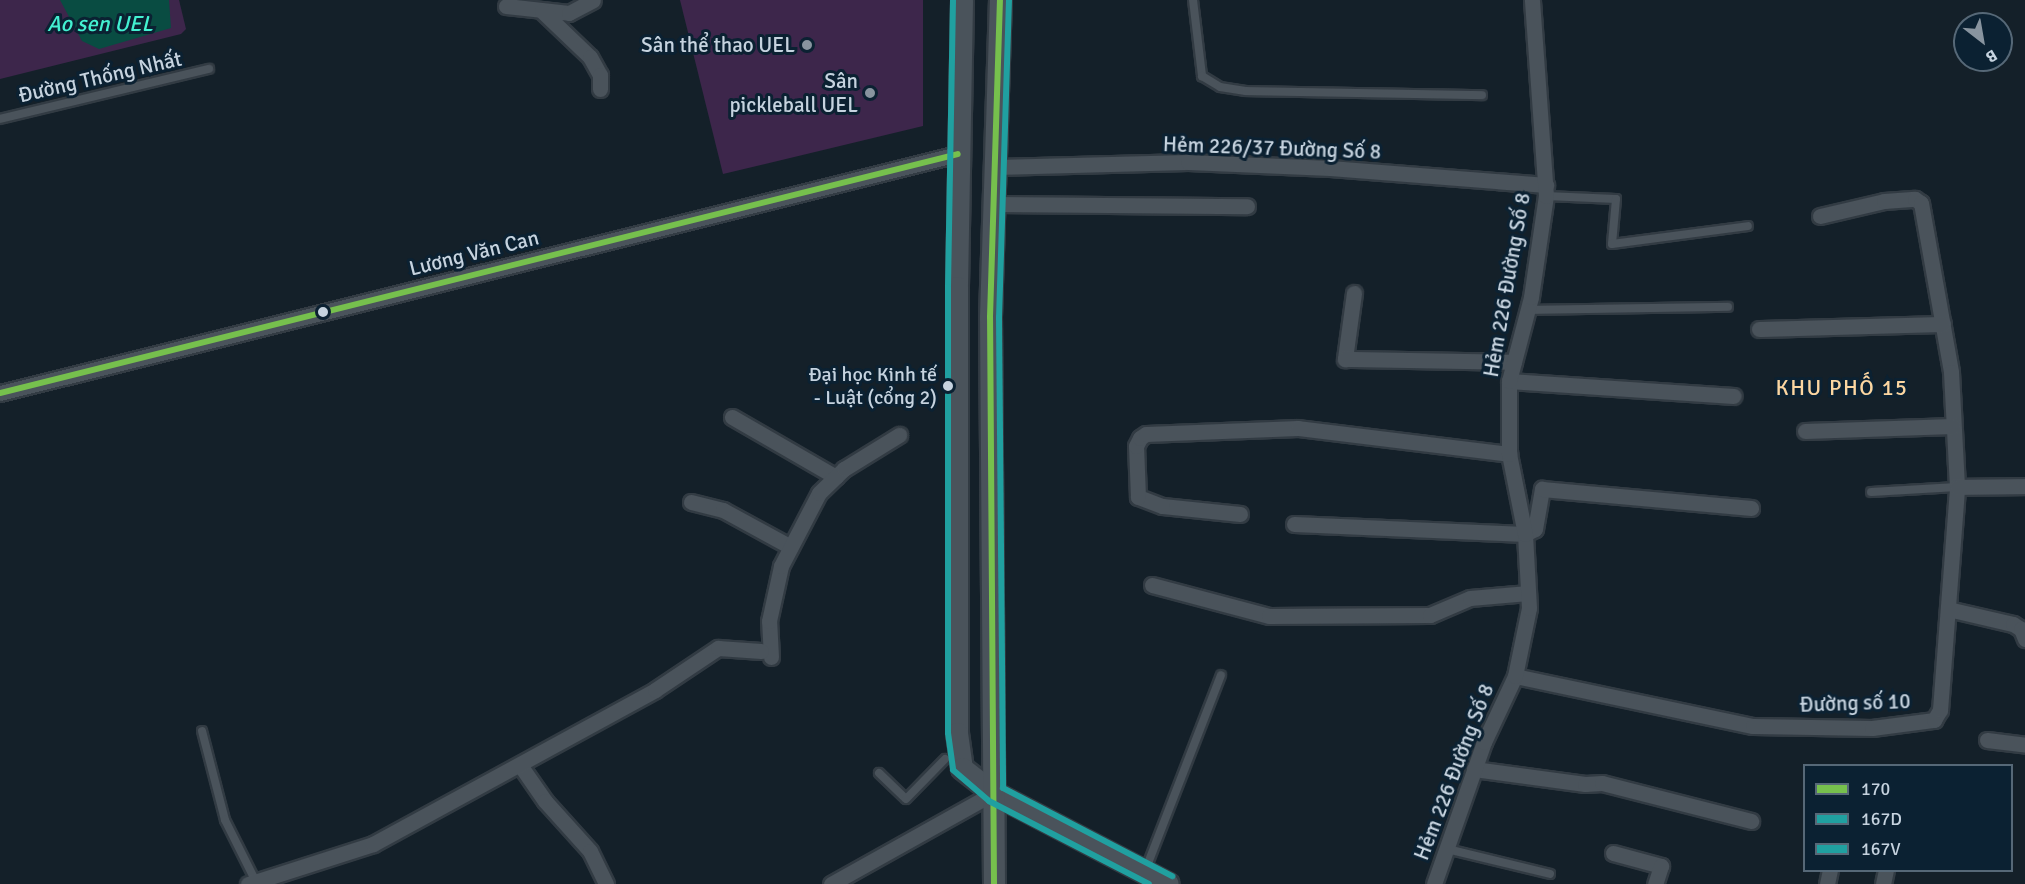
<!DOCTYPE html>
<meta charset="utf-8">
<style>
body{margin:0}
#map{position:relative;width:2025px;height:884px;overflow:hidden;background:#142029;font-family:Signika,sans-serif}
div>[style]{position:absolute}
.green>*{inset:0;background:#3d264b}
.water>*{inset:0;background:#094c42}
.roads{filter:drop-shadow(2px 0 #323b43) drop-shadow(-2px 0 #323b43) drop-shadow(0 2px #323b43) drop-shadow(0 -2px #323b43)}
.lane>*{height:8px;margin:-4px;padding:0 4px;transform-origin:4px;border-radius:4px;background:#4a535b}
.street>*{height:15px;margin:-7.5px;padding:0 7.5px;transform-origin:7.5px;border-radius:7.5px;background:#4a535b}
.secondary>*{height:21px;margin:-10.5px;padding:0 10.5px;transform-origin:10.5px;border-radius:10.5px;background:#4a535b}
.bus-1>*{height:6px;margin:-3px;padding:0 3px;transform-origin:3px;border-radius:3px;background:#76c04d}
.bus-2>*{height:6px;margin:-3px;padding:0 3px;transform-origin:3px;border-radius:3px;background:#20a0a0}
.bus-3>*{height:6px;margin:-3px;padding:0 3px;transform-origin:3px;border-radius:3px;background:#20a0a0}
.dots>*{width:16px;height:16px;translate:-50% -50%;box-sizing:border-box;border:3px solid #0b2132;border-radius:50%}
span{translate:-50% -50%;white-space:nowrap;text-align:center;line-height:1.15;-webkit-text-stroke:6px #0b2132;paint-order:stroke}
.bus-label{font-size:20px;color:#c6d3df}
.right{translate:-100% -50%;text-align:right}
.poi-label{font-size:21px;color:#c6d3df}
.street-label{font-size:21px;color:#c6d3df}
.water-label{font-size:22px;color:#43f0d1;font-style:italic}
.neighbourhood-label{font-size:22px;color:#fcd6a1;letter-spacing:1.5px}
.legend{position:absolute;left:1803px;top:764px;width:210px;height:108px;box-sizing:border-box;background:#0b2132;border:2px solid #566877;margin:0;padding:8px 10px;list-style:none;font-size:18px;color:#c6d3df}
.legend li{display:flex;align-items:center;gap:12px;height:30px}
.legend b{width:30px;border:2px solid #566877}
.north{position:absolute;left:1953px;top:12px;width:60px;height:60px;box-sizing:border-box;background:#0b2132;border:2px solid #566877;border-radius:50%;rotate:149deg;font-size:16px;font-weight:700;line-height:24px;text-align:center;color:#c6d3df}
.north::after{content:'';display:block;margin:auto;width:21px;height:27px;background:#88949f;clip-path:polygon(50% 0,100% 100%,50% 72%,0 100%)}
</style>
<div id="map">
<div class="green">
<div style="clip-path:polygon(0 0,179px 0,186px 29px,181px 34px,0 79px)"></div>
<div style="clip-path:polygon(680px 0,923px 0,923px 126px,723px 174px)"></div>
</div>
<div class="water">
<div style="clip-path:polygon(60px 0,169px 0,171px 28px,99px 49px,82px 41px)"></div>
</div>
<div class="roads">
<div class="lane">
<div style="left:1193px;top:0;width:77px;rotate:83.2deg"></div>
<div style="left:1202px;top:76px;width:21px;rotate:31deg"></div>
<div style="left:1220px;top:87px;width:26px;rotate:9deg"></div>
<div style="left:1246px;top:91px;width:236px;rotate:1deg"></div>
<div style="left:0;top:119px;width:215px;rotate:-13.5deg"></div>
<div style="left:1546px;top:196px;width:70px;rotate:2.5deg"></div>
<div style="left:1616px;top:199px;width:45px;rotate:95.1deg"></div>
<div style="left:1612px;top:244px;width:137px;rotate:-7.5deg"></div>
<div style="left:1527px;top:310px;width:201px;rotate:-0.9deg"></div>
<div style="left:1871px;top:492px;width:86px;rotate:-3.3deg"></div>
<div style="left:202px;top:731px;width:92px;rotate:75.5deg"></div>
<div style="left:225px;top:820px;width:67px;rotate:63.4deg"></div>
<div style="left:879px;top:773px;width:37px;rotate:44deg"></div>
<div style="left:906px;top:799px;width:56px;rotate:-45.7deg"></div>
<div style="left:1447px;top:849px;width:106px;rotate:13.6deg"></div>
<div style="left:1145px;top:871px;width:210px;rotate:-68.8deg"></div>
</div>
<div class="street">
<div style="left:506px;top:6px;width:63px;rotate:6.3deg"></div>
<div style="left:569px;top:13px;width:27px;rotate:-28deg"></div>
<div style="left:542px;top:11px;width:66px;rotate:43.8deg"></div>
<div style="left:590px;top:57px;width:21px;rotate:61deg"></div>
<div style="left:600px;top:75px;width:14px;rotate:90deg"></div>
<div style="left:996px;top:167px;width:192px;rotate:-1.5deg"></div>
<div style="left:1188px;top:162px;width:142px;rotate:2.4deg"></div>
<div style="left:1330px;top:168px;width:217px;rotate:4.5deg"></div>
<div style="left:995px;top:204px;width:252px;rotate:0.5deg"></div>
<div style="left:1820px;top:216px;width:66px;rotate:-13.2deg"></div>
<div style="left:1884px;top:201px;width:31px;rotate:-4deg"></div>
<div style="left:1915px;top:199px;width:7px;rotate:34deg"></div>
<div style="left:1921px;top:203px;width:172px;rotate:79.9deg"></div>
<div style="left:1951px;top:372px;width:115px;rotate:87deg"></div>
<div style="left:1354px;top:293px;width:67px;rotate:97.8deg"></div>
<div style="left:1345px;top:359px;width:169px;rotate:1deg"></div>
<div style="left:1759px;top:329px;width:184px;rotate:-1.6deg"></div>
<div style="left:1509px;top:381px;width:225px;rotate:3.8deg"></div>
<div style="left:0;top:393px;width:987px;rotate:-14.01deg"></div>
<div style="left:732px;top:417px;width:120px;rotate:30deg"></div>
<div style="left:1805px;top:431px;width:148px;rotate:-1.9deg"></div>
<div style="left:691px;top:502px;width:33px;rotate:14deg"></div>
<div style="left:723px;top:510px;width:77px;rotate:28.6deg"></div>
<div style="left:1240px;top:514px;width:78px;rotate:-174.1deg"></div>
<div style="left:1162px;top:506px;width:26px;rotate:-159deg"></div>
<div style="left:1138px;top:497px;width:51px;rotate:-92.2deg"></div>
<div style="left:1136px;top:446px;width:9px;rotate:-63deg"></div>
<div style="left:1140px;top:438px;width:7px;rotate:-34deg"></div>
<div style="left:1146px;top:434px;width:152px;rotate:-2.3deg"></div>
<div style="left:1298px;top:428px;width:213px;rotate:7deg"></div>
<div style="left:1294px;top:524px;width:231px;rotate:2.5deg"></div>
<div style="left:1525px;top:534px;width:11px;rotate:-27deg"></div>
<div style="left:1535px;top:529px;width:41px;rotate:-80.1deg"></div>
<div style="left:1542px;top:489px;width:210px;rotate:5.2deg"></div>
<div style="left:1152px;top:585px;width:121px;rotate:14.8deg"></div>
<div style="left:1269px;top:616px;width:161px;rotate:-0.4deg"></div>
<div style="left:1430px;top:615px;width:43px;rotate:-23deg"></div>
<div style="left:1470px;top:598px;width:58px;rotate:-4.9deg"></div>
<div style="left:1948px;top:609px;width:67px;rotate:13deg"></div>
<div style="left:2013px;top:624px;width:9px;rotate:32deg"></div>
<div style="left:2021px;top:629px;width:11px;rotate:68deg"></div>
<div style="left:771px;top:657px;width:36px;rotate:-93deg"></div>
<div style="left:769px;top:621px;width:56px;rotate:-77.7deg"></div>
<div style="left:781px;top:566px;width:82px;rotate:-62.5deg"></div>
<div style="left:819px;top:493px;width:35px;rotate:-44deg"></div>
<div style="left:844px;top:469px;width:65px;rotate:-31.7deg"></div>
<div style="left:1515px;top:676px;width:243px;rotate:11.9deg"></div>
<div style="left:1753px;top:726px;width:119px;rotate:1deg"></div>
<div style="left:1872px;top:728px;width:63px;rotate:-7.4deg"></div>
<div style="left:1934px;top:720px;width:12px;rotate:-59deg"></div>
<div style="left:1940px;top:710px;width:224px;rotate:-85.6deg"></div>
<div style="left:1957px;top:487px;width:68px;rotate:-0.8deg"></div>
<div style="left:1987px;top:740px;width:38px;rotate:7deg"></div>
<div style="left:520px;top:765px;width:44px;rotate:55.2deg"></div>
<div style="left:545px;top:801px;width:67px;rotate:48deg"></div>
<div style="left:590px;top:851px;width:37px;rotate:64deg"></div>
<div style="left:1474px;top:769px;width:112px;rotate:7.7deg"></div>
<div style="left:1585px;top:784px;width:17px;rotate:-3deg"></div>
<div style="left:1602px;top:783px;width:154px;rotate:14.3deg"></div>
<div style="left:1613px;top:853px;width:50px;rotate:15.2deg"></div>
<div style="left:1661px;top:866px;width:19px;rotate:108deg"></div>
<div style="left:248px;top:884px;width:131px;rotate:-17.7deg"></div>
<div style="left:373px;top:844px;width:321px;rotate:-28.6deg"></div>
<div style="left:655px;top:690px;width:76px;rotate:-33.7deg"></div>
<div style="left:718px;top:648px;width:43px;rotate:4deg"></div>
<div style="left:831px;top:884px;width:187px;rotate:-29.2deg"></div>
<div style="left:1434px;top:884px;width:151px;rotate:-70.6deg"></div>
<div style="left:1484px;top:742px;width:73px;rotate:-64.8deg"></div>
<div style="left:1515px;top:676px;width:69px;rotate:-78.4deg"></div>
<div style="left:1529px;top:608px;width:74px;rotate:-93.1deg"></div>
<div style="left:1525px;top:534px;width:82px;rotate:-101.3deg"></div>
<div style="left:1509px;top:454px;width:73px;rotate:-90deg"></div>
<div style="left:1509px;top:381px;width:87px;rotate:-75.3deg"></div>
<div style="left:1531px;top:297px;width:102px;rotate:-81.6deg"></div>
<div style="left:1546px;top:196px;width:196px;rotate:-94.1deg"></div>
<div style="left:1827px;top:884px;width:14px;rotate:-78deg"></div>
<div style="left:1883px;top:884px;width:14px;rotate:-78deg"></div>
</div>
<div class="secondary">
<div style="left:962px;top:0;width:287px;rotate:91deg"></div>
<div style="left:957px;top:287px;width:446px;rotate:90deg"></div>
<div style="left:957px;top:733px;width:35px;rotate:82deg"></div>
<div style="left:962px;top:768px;width:41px;rotate:38deg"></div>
<div style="left:994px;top:793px;width:196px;rotate:27.6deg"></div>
<div style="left:994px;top:884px;width:567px;rotate:-90.4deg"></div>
<div style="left:990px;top:317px;width:317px;rotate:-88.2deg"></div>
</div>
</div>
<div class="bus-1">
<div style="left:0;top:393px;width:987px;rotate:-14.01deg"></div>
<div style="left:994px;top:884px;width:567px;rotate:-90.4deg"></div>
<div style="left:990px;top:317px;width:317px;rotate:-88.2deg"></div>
</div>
<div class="bus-2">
<div style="left:953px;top:0;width:287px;rotate:91deg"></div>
<div style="left:948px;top:287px;width:446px;rotate:90deg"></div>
<div style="left:948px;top:733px;width:37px;rotate:82deg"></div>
<div style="left:953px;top:770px;width:48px;rotate:40.7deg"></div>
<div style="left:989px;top:801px;width:180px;rotate:27.4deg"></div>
</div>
<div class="bus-3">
<div style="left:1009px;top:0;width:317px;rotate:91.8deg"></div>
<div style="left:999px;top:317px;width:471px;rotate:89.5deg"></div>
<div style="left:1003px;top:788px;width:191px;rotate:27.5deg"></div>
</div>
<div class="dots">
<div style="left:807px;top:45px;background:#88949f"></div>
<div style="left:870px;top:93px;background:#88949f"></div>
<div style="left:323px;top:312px;background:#c6d3df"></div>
<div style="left:948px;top:386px;background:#c6d3df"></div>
</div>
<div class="bus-label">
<span class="right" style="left:937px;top:386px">Đại học Kinh tế<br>- Luật (cổng 2)</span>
</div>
<div class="poi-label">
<span class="right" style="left:795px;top:45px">Sân thể thao UEL</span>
<span class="right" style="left:858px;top:93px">Sân<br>pickleball UEL</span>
</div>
<div class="street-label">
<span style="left:100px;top:77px;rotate:-13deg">Đường Thống Nhất</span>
<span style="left:1272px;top:148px;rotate:2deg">Hẻm 226/37 Đường Số 8</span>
<span style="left:474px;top:253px;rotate:-14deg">Lương Văn Can</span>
<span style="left:1507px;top:285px;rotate:-80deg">Hẻm 226 Đường Số 8</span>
<span style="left:1855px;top:703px;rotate:-2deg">Đường số 10</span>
<span style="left:1454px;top:772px;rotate:-69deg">Hẻm 226 Đường Số 8</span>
</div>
<div class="water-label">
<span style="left:100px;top:24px">Ao sen UEL</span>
</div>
<div class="neighbourhood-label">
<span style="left:1842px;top:388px">KHU PHỐ 15</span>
</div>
<ul class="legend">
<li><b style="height:8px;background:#76c04d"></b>170</li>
<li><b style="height:8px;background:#20a0a0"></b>167D</li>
<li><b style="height:8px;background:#20a0a0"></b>167V</li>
</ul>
<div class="north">B</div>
</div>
